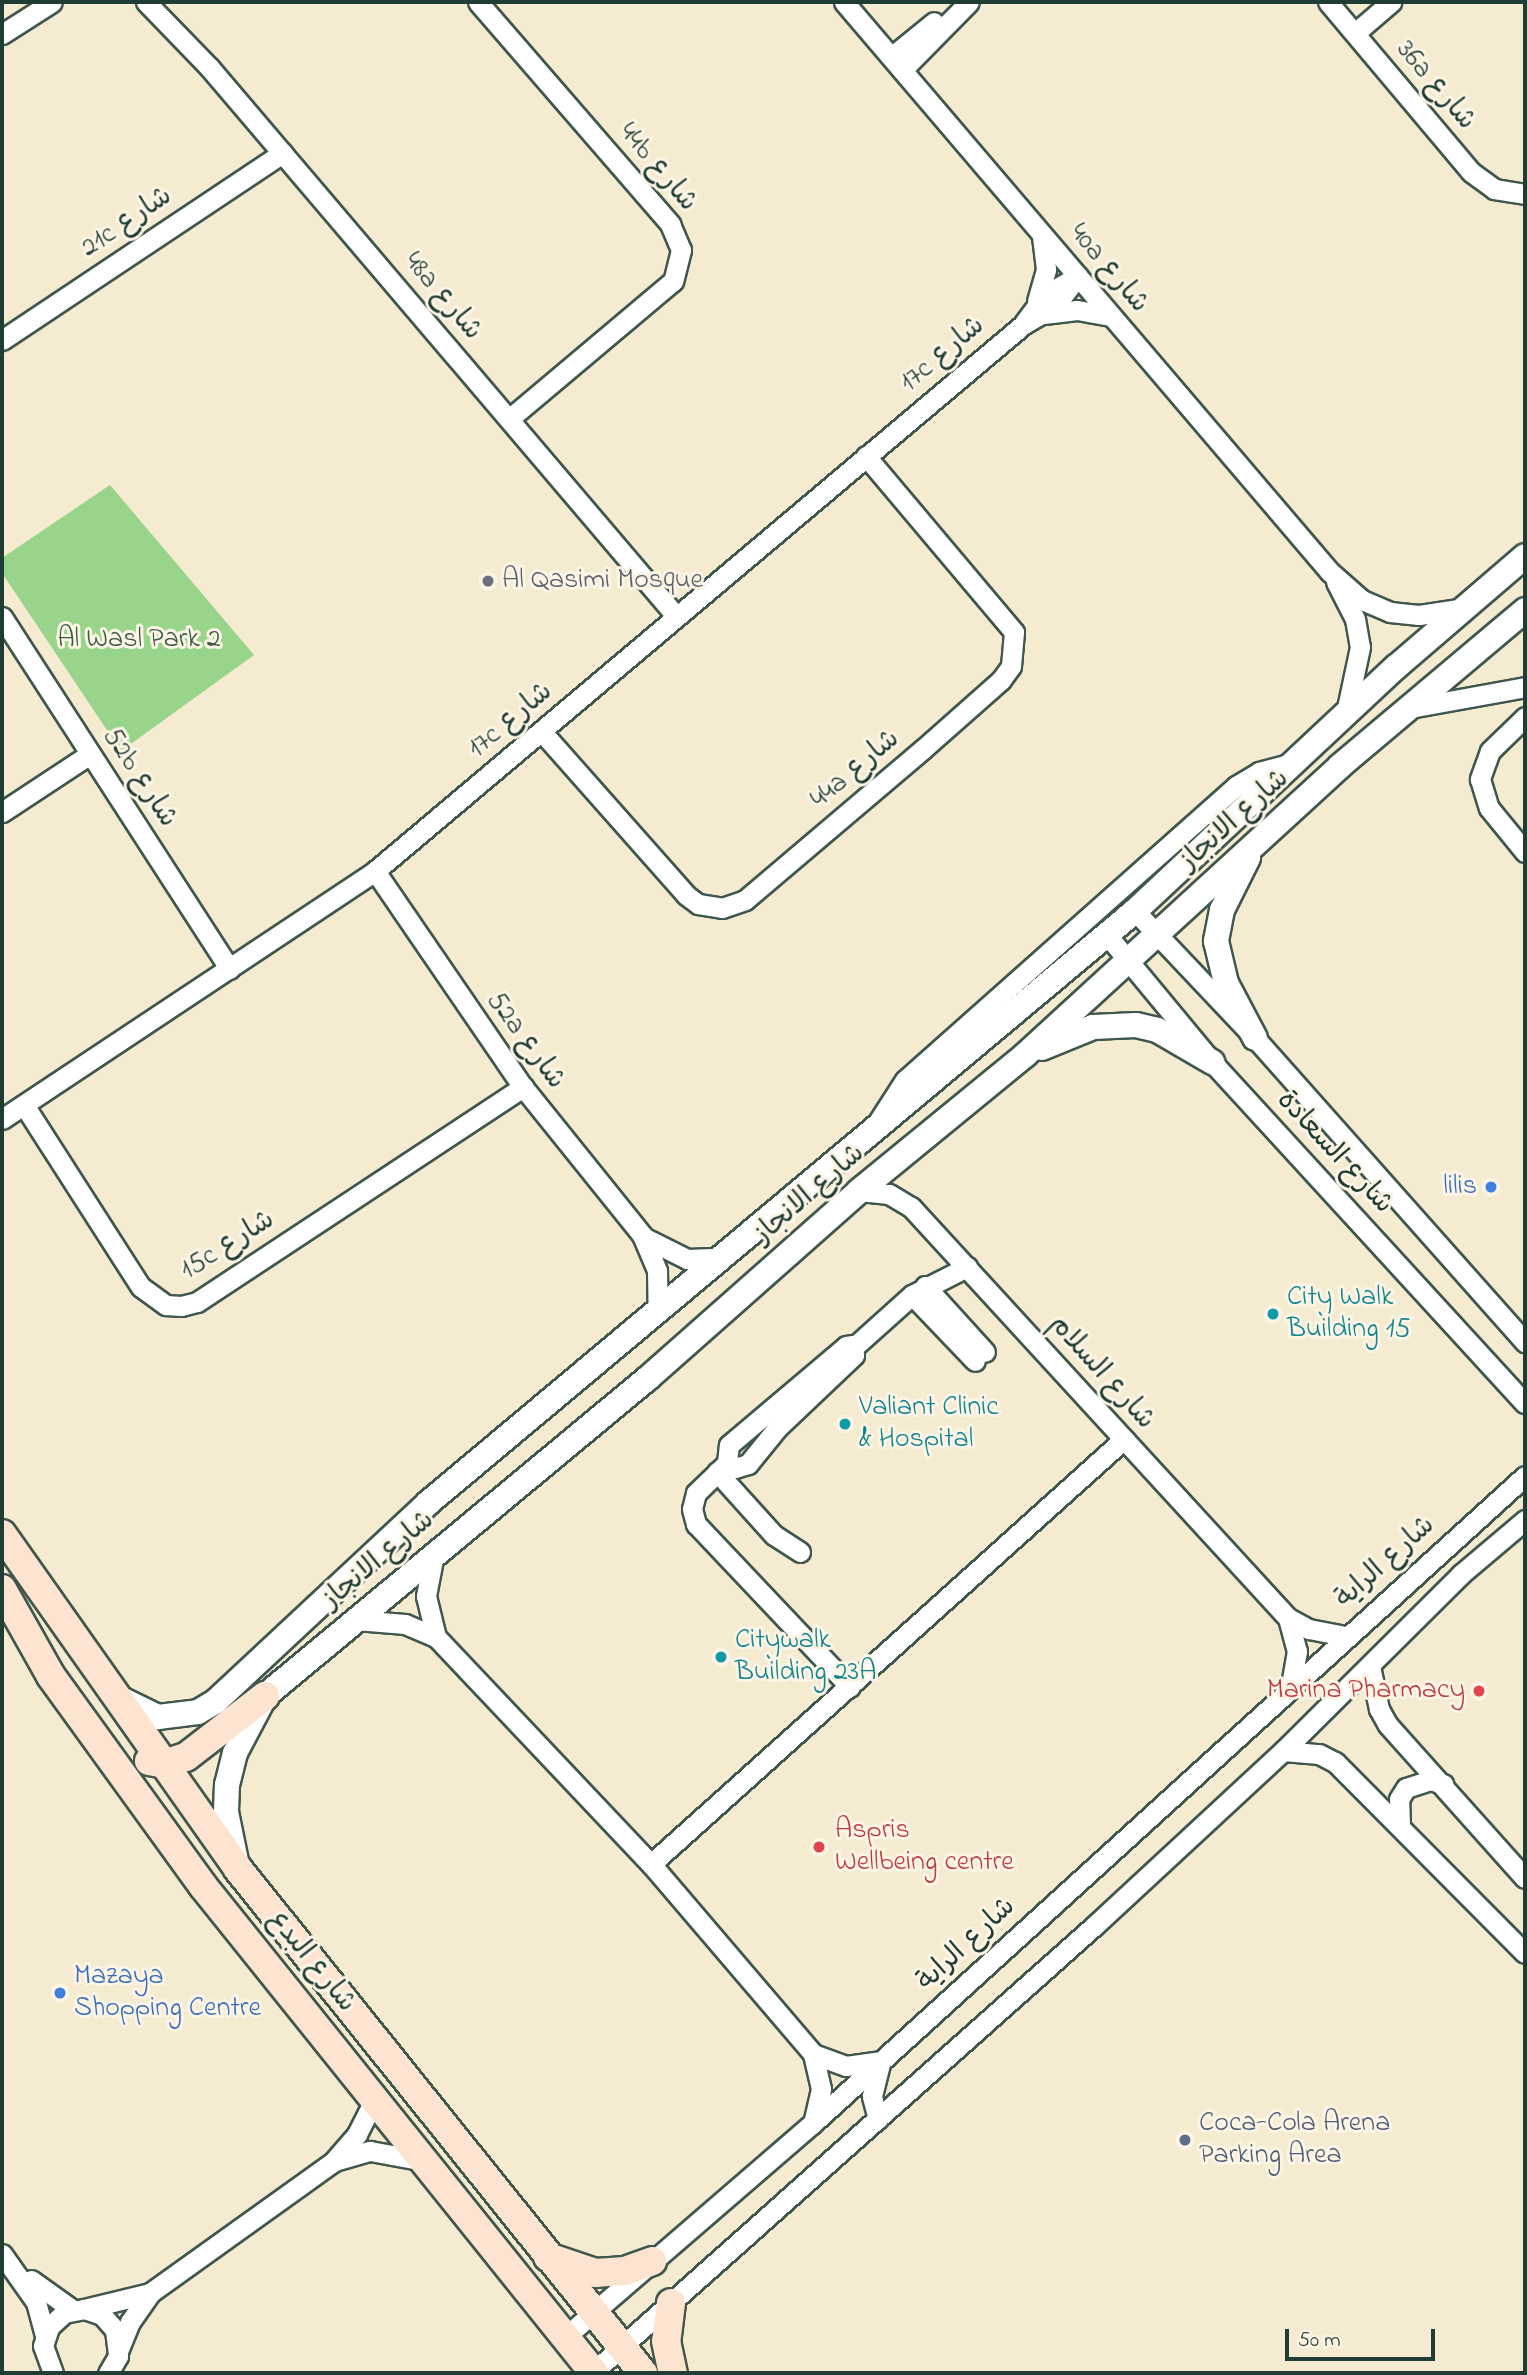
<!DOCTYPE html>
<meta charset="utf-8">
<style>
body{margin:0}
#map{position:relative;width:1527px;height:2375px;overflow:hidden;background:#f4ebd1;font-family:"Indie Flower","Playpen Sans Arabic",sans-serif}
div>[style]{position:absolute}
.green>*{inset:0;background:#98d489}
.roads{filter:drop-shadow(2px 0 #3f574c) drop-shadow(-2px 0 #3f574c) drop-shadow(0 2px #3f574c) drop-shadow(0 -2px #3f574c)}
.minor>*{height:19px;margin:-9.5px;padding:0 9.5px;transform-origin:9.5px;border-radius:9.5px;background:#fff}
.tertiary>*{height:24px;margin:-12px;padding:0 12px;transform-origin:12px;border-radius:12px;background:#fff}
.secondary>*{height:28px;margin:-14px;padding:0 14px;transform-origin:14px;border-radius:14px;background:#fde4d1}
.dots>*{width:19px;height:19px;translate:-50% -50%;box-sizing:border-box;border:4px solid #fcf5e5;border-radius:50%}
span{translate:-50% -50%;white-space:nowrap;text-align:center;line-height:1.15;-webkit-text-stroke:6px #fcf5e5;paint-order:stroke}
.street-label{font-size:28px;color:#1f3d34}
.worship-label{font-size:28px;color:#5b616d}
.left{translate:0 -50%;text-align:left}
.park-label{font-size:28px;color:#375b45}
.shop-label{font-size:28px;color:#366cbe}
.right{translate:-100% -50%;text-align:right}
.culture-label{font-size:28px;color:#0d838f}
.health-label{font-size:28px;color:#be3a42}
.service-label{font-size:28px;color:#4e5e75}
.frame{position:absolute;inset:0;border:4px solid #1f3d34;pointer-events:none}
.scale{position:absolute;left:1285px;top:2329px;width:150px;height:32px;box-sizing:border-box;border:4px solid #1f3d34;border-top:0;padding-left:9px;font-size:21px;line-height:24px;white-space:nowrap;color:#1f3d34;-webkit-text-stroke:5px #fcf5e5;paint-order:stroke}
</style>
<div id="map">
<div class="green">
<div style="clip-path:polygon(110px 485px,254px 655px,121px 751px,2px 573px,2px 558px)"></div>
</div>
<div class="roads">
<div class="minor">
<div style="left:146px;top:2px;width:91px;rotate:45.9deg"></div>
<div style="left:209px;top:67px;width:721px;rotate:49.61deg"></div>
<div style="left:478px;top:2px;width:294px;rotate:49.1deg"></div>
<div style="left:670px;top:224px;width:28px;rotate:67deg"></div>
<div style="left:681px;top:250px;width:32px;rotate:104deg"></div>
<div style="left:673px;top:281px;width:214px;rotate:139.9deg"></div>
<div style="left:844px;top:2px;width:749px;rotate:49.55deg"></div>
<div style="left:1330px;top:572px;width:43px;rotate:41.2deg"></div>
<div style="left:1362px;top:600px;width:30px;rotate:23deg"></div>
<div style="left:1390px;top:612px;width:29px;rotate:6deg"></div>
<div style="left:1419px;top:615px;width:47px;rotate:-8.7deg"></div>
<div style="left:1328px;top:2px;width:222px;rotate:49.9deg"></div>
<div style="left:1471px;top:172px;width:29px;rotate:36deg"></div>
<div style="left:1494px;top:189px;width:31px;rotate:9deg"></div>
<div style="left:1355px;top:33px;width:48px;rotate:-40.7deg"></div>
<div style="left:2px;top:34px;width:59px;rotate:-32.6deg"></div>
<div style="left:891px;top:57px;width:55px;rotate:-39.1deg"></div>
<div style="left:902px;top:70px;width:95px;rotate:-45.4deg"></div>
<div style="left:1037px;top:301px;width:33px;rotate:-74deg"></div>
<div style="left:1046px;top:269px;width:34px;rotate:-97deg"></div>
<div style="left:1044px;top:314px;width:33px;rotate:-7deg"></div>
<div style="left:1077px;top:310px;width:34px;rotate:10deg"></div>
<div style="left:1024px;top:323px;width:35px;rotate:-53deg"></div>
<div style="left:1045px;top:295px;width:36px;rotate:-30deg"></div>
<div style="left:2px;top:340px;width:337px;rotate:-33.7deg"></div>
<div style="left:1336px;top:582px;width:42px;rotate:62.8deg"></div>
<div style="left:1355px;top:619px;width:28px;rotate:80deg"></div>
<div style="left:1360px;top:647px;width:67px;rotate:102deg"></div>
<div style="left:2px;top:617px;width:419px;rotate:57.1deg"></div>
<div style="left:1410px;top:708px;width:117px;rotate:-10.3deg"></div>
<div style="left:1525px;top:717px;width:49px;rotate:135.8deg"></div>
<div style="left:1490px;top:751px;width:30px;rotate:110deg"></div>
<div style="left:1480px;top:779px;width:30px;rotate:73deg"></div>
<div style="left:1489px;top:808px;width:57px;rotate:50.7deg"></div>
<div style="left:542px;top:732px;width:217px;rotate:48.5deg"></div>
<div style="left:686px;top:895px;width:15px;rotate:37deg"></div>
<div style="left:698px;top:904px;width:24px;rotate:9deg"></div>
<div style="left:722px;top:908px;width:24px;rotate:-19deg"></div>
<div style="left:745px;top:900px;width:233px;rotate:-40.3deg"></div>
<div style="left:923px;top:749px;width:104px;rotate:-41.5deg"></div>
<div style="left:1001px;top:680px;width:17px;rotate:-54deg"></div>
<div style="left:1011px;top:666px;width:34px;rotate:-85deg"></div>
<div style="left:1014px;top:632px;width:230px;rotate:-130.1deg"></div>
<div style="left:2px;top:812px;width:105px;rotate:-33.4deg"></div>
<div style="left:375px;top:871px;width:262px;rotate:55.6deg"></div>
<div style="left:523px;top:1087px;width:190px;rotate:51.2deg"></div>
<div style="left:642px;top:1235px;width:39px;rotate:67deg"></div>
<div style="left:657px;top:1271px;width:39px;rotate:89deg"></div>
<div style="left:1135px;top:911px;width:175px;rotate:46.6deg"></div>
<div style="left:1255px;top:1038px;width:407px;rotate:48.4deg"></div>
<div style="left:1107px;top:935px;width:165px;rotate:50.4deg"></div>
<div style="left:1212px;top:1062px;width:463px;rotate:47.5deg"></div>
<div style="left:24px;top:1105px;width:216px;rotate:57.3deg"></div>
<div style="left:141px;top:1287px;width:31px;rotate:36deg"></div>
<div style="left:166px;top:1305px;width:15px;rotate:4deg"></div>
<div style="left:181px;top:1306px;width:16px;rotate:-14deg"></div>
<div style="left:197px;top:1302px;width:391px;rotate:-33.4deg"></div>
<div style="left:2px;top:1119px;width:448px;rotate:-33.6deg"></div>
<div style="left:375px;top:871px;width:849px;rotate:-40.13deg"></div>
<div style="left:1024px;top:324px;width:34px;rotate:-30deg"></div>
<div style="left:1054px;top:307px;width:39px;rotate:-52deg"></div>
<div style="left:878px;top:1122px;width:50px;rotate:-57.3deg"></div>
<div style="left:905px;top:1080px;width:443px;rotate:-41.6deg"></div>
<div style="left:1236px;top:786px;width:27px;rotate:-31deg"></div>
<div style="left:1259px;top:772px;width:34px;rotate:-15deg"></div>
<div style="left:859px;top:1191px;width:30px;rotate:6deg"></div>
<div style="left:889px;top:1194px;width:26px;rotate:31deg"></div>
<div style="left:911px;top:1207px;width:558px;rotate:47.47deg"></div>
<div style="left:1288px;top:1618px;width:24px;rotate:28deg"></div>
<div style="left:1309px;top:1629px;width:37px;rotate:11deg"></div>
<div style="left:645px;top:1238px;width:47px;rotate:26.6deg"></div>
<div style="left:687px;top:1259px;width:33px;rotate:-2deg"></div>
<div style="left:925px;top:1286px;width:89px;rotate:47.7deg"></div>
<div style="left:912px;top:1295px;width:91px;rotate:46.3deg"></div>
<div style="left:853px;top:1345px;width:10px;rotate:84deg"></div>
<div style="left:854px;top:1355px;width:105px;rotate:136.5deg"></div>
<div style="left:778px;top:1427px;width:48px;rotate:129deg"></div>
<div style="left:748px;top:1464px;width:14px;rotate:163deg"></div>
<div style="left:735px;top:1468px;width:9px;rotate:-148deg"></div>
<div style="left:727px;top:1463px;width:18px;rotate:-84deg"></div>
<div style="left:729px;top:1445px;width:153px;rotate:-40.2deg"></div>
<div style="left:846px;top:1346px;width:7px;rotate:-8deg"></div>
<div style="left:854px;top:1347px;width:78px;rotate:-41.9deg"></div>
<div style="left:912px;top:1295px;width:62px;rotate:-27deg"></div>
<div style="left:727px;top:1463px;width:43px;rotate:135.9deg"></div>
<div style="left:696px;top:1493px;width:16px;rotate:104deg"></div>
<div style="left:692px;top:1509px;width:16px;rotate:75deg"></div>
<div style="left:696px;top:1524px;width:224px;rotate:46.6deg"></div>
<div style="left:717px;top:1472px;width:85px;rotate:47.9deg"></div>
<div style="left:774px;top:1535px;width:31px;rotate:33deg"></div>
<div style="left:434px;top:1554px;width:43px;rotate:100.8deg"></div>
<div style="left:426px;top:1596px;width:42px;rotate:76.3deg"></div>
<div style="left:1288px;top:1618px;width:34px;rotate:75deg"></div>
<div style="left:1297px;top:1651px;width:35px;rotate:100deg"></div>
<div style="left:356px;top:1620px;width:49px;rotate:4.7deg"></div>
<div style="left:405px;top:1624px;width:34px;rotate:23deg"></div>
<div style="left:436px;top:1637px;width:313px;rotate:46.6deg"></div>
<div style="left:651px;top:1864px;width:250px;rotate:49.5deg"></div>
<div style="left:813px;top:2054px;width:36px;rotate:77deg"></div>
<div style="left:821px;top:2089px;width:35px;rotate:103deg"></div>
<div style="left:1370px;top:1666px;width:44px;rotate:78.2deg"></div>
<div style="left:1379px;top:1709px;width:18px;rotate:61deg"></div>
<div style="left:1388px;top:1725px;width:205px;rotate:48.2deg"></div>
<div style="left:1283px;top:1751px;width:36px;rotate:5deg"></div>
<div style="left:1319px;top:1754px;width:18px;rotate:27deg"></div>
<div style="left:1335px;top:1762px;width:269px;rotate:45.2deg"></div>
<div style="left:1400px;top:1824px;width:25px;rotate:-92deg"></div>
<div style="left:1399px;top:1799px;width:13px;rotate:-58deg"></div>
<div style="left:1406px;top:1788px;width:25px;rotate:-18deg"></div>
<div style="left:1430px;top:1780px;width:14px;rotate:17deg"></div>
<div style="left:651px;top:1864px;width:636px;rotate:-41.94deg"></div>
<div style="left:813px;top:2054px;width:35px;rotate:20deg"></div>
<div style="left:846px;top:2066px;width:36px;rotate:-8deg"></div>
<div style="left:878px;top:2119px;width:24px;rotate:-105deg"></div>
<div style="left:872px;top:2096px;width:32px;rotate:-76deg"></div>
<div style="left:334px;top:2161px;width:37px;rotate:-16deg"></div>
<div style="left:370px;top:2151px;width:51px;rotate:10.2deg"></div>
<div style="left:2px;top:2254px;width:59px;rotate:54.7deg"></div>
<div style="left:36px;top:2302px;width:35px;rotate:75deg"></div>
<div style="left:31px;top:2280px;width:52px;rotate:35.5deg"></div>
<div style="left:84px;top:2309px;width:68px;rotate:-13.6deg"></div>
<div style="left:565px;top:2337px;width:326px;rotate:-40.8deg"></div>
<div style="left:812px;top:2124px;width:963px;rotate:-42.27deg"></div>
<div style="left:119px;top:2349px;width:29px;rotate:-68deg"></div>
<div style="left:130px;top:2322px;width:35px;rotate:-55deg"></div>
<div style="left:150px;top:2293px;width:225px;rotate:-35.6deg"></div>
<div style="left:333px;top:2162px;width:37px;rotate:-49deg"></div>
<div style="left:357px;top:2134px;width:36px;rotate:-63deg"></div>
<div style="left:593px;top:2372px;width:671px;rotate:-41.68deg"></div>
<div style="left:1094px;top:1926px;width:258px;rotate:-42.8deg"></div>
<div style="left:1283px;top:1751px;width:251px;rotate:-44.8deg"></div>
<div style="left:1461px;top:1574px;width:84px;rotate:-40.2deg"></div>
<div style="left:53px;top:2373px;width:29px;rotate:-110deg"></div>
<div style="left:43px;top:2346px;width:20px;rotate:-72deg"></div>
<div style="left:49px;top:2327px;width:21px;rotate:-43deg"></div>
<div style="left:64px;top:2313px;width:20px;rotate:-11deg"></div>
<div style="left:84px;top:2309px;width:19px;rotate:18deg"></div>
<div style="left:102px;top:2315px;width:20px;rotate:49deg"></div>
<div style="left:115px;top:2330px;width:26px;rotate:83deg"></div>
<div style="left:118px;top:2356px;width:20px;rotate:120deg"></div>
</div>
<div class="tertiary">
<div style="left:1248px;top:858px;width:58px;rotate:116.6deg"></div>
<div style="left:1222px;top:910px;width:32px;rotate:101deg"></div>
<div style="left:1216px;top:941px;width:43px;rotate:76.6deg"></div>
<div style="left:1226px;top:983px;width:62px;rotate:62.2deg"></div>
<div style="left:1042px;top:1048px;width:55px;rotate:-22.4deg"></div>
<div style="left:1093px;top:1027px;width:43px;rotate:-2.7deg"></div>
<div style="left:1136px;top:1025px;width:22px;rotate:13deg"></div>
<div style="left:1157px;top:1030px;width:64px;rotate:30.2deg"></div>
<div style="left:117px;top:1697px;width:46px;rotate:26deg"></div>
<div style="left:158px;top:1717px;width:40px;rotate:-7.1deg"></div>
<div style="left:198px;top:1712px;width:21px;rotate:-31deg"></div>
<div style="left:216px;top:1701px;width:290px;rotate:-43deg"></div>
<div style="left:428px;top:1503px;width:922px;rotate:-39.94deg"></div>
<div style="left:1135px;top:911px;width:357px;rotate:-43.1deg"></div>
<div style="left:1396px;top:667px;width:170px;rotate:-40.7deg"></div>
<div style="left:237px;top:1866px;width:55px;rotate:-101.5deg"></div>
<div style="left:226px;top:1812px;width:27px;rotate:-88deg"></div>
<div style="left:227px;top:1785px;width:33px;rotate:-76deg"></div>
<div style="left:235px;top:1753px;width:64px;rotate:-62.2deg"></div>
<div style="left:265px;top:1696px;width:498px;rotate:-39.7deg"></div>
<div style="left:648px;top:1378px;width:282px;rotate:-41.5deg"></div>
<div style="left:859px;top:1191px;width:215px;rotate:-39.3deg"></div>
<div style="left:1025px;top:1055px;width:427px;rotate:-42.5deg"></div>
<div style="left:1340px;top:766px;width:242px;rotate:-40.1deg"></div>
</div>
<div class="secondary">
<div style="left:2px;top:1534px;width:410px;rotate:54.8deg"></div>
<div style="left:238px;top:1869px;width:647px;rotate:51.22deg"></div>
<div style="left:2px;top:1589px;width:100px;rotate:60.6deg"></div>
<div style="left:51px;top:1676px;width:259px;rotate:54.1deg"></div>
<div style="left:203px;top:1886px;width:625px;rotate:51.24deg"></div>
<div style="left:149px;top:1761px;width:15px;rotate:11deg"></div>
<div style="left:164px;top:1764px;width:23px;rotate:-18deg"></div>
<div style="left:186px;top:1757px;width:100px;rotate:-37.7deg"></div>
<div style="left:548px;top:2257px;width:50px;rotate:18.8deg"></div>
<div style="left:595px;top:2273px;width:30px;rotate:-4deg"></div>
<div style="left:625px;top:2271px;width:29px;rotate:-20deg"></div>
<div style="left:671px;top:2303px;width:38px;rotate:97deg"></div>
<div style="left:666px;top:2341px;width:33px;rotate:78deg"></div>
</div>
</div>
<div class="dots">
<div style="left:488px;top:581px;background:#6b7280"></div>
<div style="left:1491px;top:1187px;background:#3f7fe0"></div>
<div style="left:1273px;top:1314px;background:#0f9aa8"></div>
<div style="left:845px;top:1424px;background:#0f9aa8"></div>
<div style="left:721px;top:1657px;background:#0f9aa8"></div>
<div style="left:1479px;top:1691px;background:#e0444e"></div>
<div style="left:819px;top:1847px;background:#e0444e"></div>
<div style="left:60px;top:1993px;background:#3f7fe0"></div>
<div style="left:1185px;top:2140px;background:#5c6f8a"></div>
</div>
<div class="street-label">
<span style="left:1435px;top:86px;rotate:50deg">36a شارع</span>
<span style="left:657px;top:168px;rotate:50deg">44b شارع</span>
<span style="left:127px;top:223px;rotate:-34deg">21c شارع</span>
<span style="left:1108px;top:269px;rotate:50deg">40a شارع</span>
<span style="left:442px;top:297px;rotate:50deg">48a شارع</span>
<span style="left:943px;top:355px;rotate:-40deg">17c شارع</span>
<span style="left:511px;top:721px;rotate:-40deg">17c شارع</span>
<span style="left:856px;top:770px;rotate:-40deg">44a شارع</span>
<span style="left:139px;top:778px;rotate:57deg">52b شارع</span>
<span style="left:1235px;top:821px;rotate:-42deg">شارع الانجاز</span>
<span style="left:525px;top:1041px;rotate:54deg">52a شارع</span>
<span style="left:1334px;top:1153px;rotate:47deg">شارع السعادة</span>
<span style="left:810px;top:1195px;rotate:-41deg">شارع الانجاز</span>
<span style="left:228px;top:1246px;rotate:-32deg">15c شارع</span>
<span style="left:1101px;top:1373px;rotate:48deg">شارع السلام</span>
<span style="left:379px;top:1561px;rotate:-40deg">شارع الانجاز</span>
<span style="left:1386px;top:1563px;rotate:-42deg">شارع الراية</span>
<span style="left:967px;top:1945px;rotate:-43deg">شارع الراية</span>
<span style="left:311px;top:1962px;rotate:51deg">شارع البدع</span>
</div>
<div class="worship-label">
<span class="left" style="left:502px;top:581px">Al Qasimi Mosque</span>
</div>
<div class="park-label">
<span style="left:139px;top:640px">Al Wasl Park 2</span>
</div>
<div class="shop-label">
<span class="right" style="left:1477px;top:1187px">lilis</span>
<span class="left" style="left:74px;top:1993px">Mazaya<br>Shopping Centre</span>
</div>
<div class="culture-label">
<span class="left" style="left:1287px;top:1314px">City Walk<br>Building 15</span>
<span class="left" style="left:859px;top:1424px">Valiant Clinic<br>&amp; Hospital</span>
<span class="left" style="left:735px;top:1657px">Citywalk<br>Building 23A</span>
</div>
<div class="health-label">
<span class="right" style="left:1465px;top:1691px">Marina Pharmacy</span>
<span class="left" style="left:835px;top:1847px">Aspris<br>Wellbeing centre</span>
</div>
<div class="service-label">
<span class="left" style="left:1199px;top:2140px">Coca-Cola Arena<br>Parking Area</span>
</div>
<div class="frame"></div>
<div class="scale">50 m</div>
</div>
